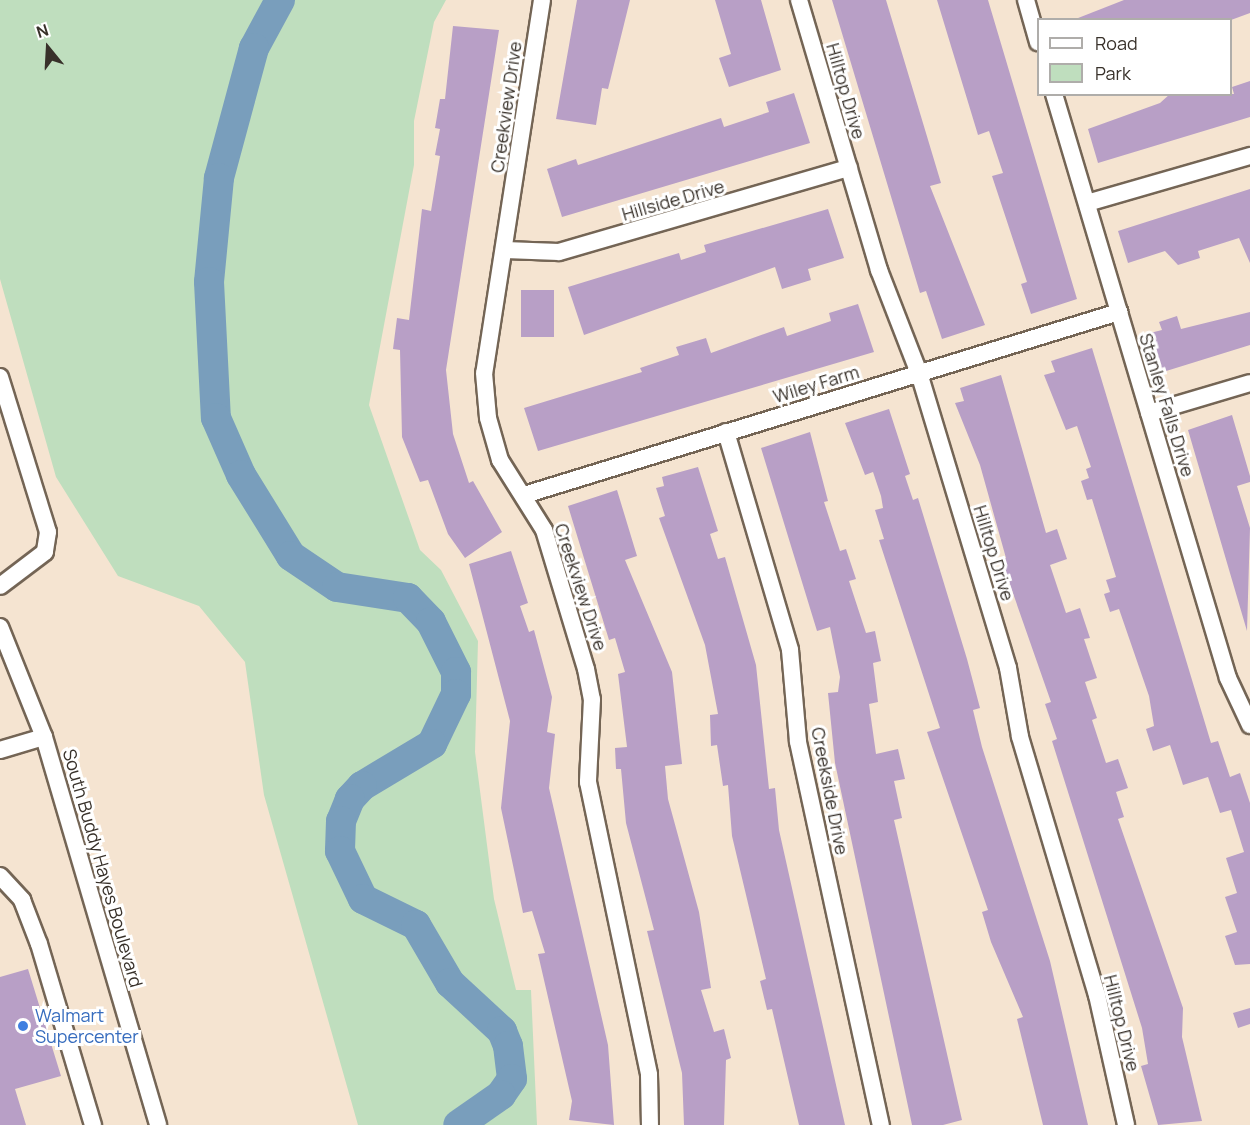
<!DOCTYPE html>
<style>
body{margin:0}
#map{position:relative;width:1250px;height:1125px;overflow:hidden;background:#f5e4d1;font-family:Manrope,sans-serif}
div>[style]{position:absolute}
.green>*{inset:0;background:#bfdebe}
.river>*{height:30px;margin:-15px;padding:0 15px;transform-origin:15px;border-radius:15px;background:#799ebc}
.building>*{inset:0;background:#b89fc6;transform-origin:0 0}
.roads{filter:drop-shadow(2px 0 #746555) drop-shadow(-2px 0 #746555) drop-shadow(0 2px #746555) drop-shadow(0 -2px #746555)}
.minor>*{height:16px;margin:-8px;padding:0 8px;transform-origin:8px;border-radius:8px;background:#fff}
.dots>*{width:16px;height:16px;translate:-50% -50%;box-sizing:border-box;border:3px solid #fff;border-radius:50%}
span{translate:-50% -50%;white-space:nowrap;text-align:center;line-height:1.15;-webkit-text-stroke:6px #fff;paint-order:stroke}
.street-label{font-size:18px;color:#38312a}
.shop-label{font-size:18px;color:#366cbe}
.left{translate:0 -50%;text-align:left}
.legend{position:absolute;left:1037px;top:18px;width:195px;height:78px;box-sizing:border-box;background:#fff;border:2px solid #afadaa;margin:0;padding:8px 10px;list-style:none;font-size:18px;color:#38312a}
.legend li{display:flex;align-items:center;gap:12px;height:30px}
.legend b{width:30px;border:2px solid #afadaa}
.north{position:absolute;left:18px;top:18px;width:60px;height:60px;-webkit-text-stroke:4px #fff;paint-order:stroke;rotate:342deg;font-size:16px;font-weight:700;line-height:24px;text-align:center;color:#38312a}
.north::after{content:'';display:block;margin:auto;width:21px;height:27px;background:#38312a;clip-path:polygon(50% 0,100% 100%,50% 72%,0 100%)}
</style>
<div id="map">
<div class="green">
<div style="clip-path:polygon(0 0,446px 0,434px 22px,414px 121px,414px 165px,369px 405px,420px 550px,441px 570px,478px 641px,475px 752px,494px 899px,516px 990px,531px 990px,537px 1125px,358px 1125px,264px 795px,245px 662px,199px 606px,118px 576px,56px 477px,0 279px)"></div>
</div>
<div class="river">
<div style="left:280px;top:0;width:55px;rotate:118.4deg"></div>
<div style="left:254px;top:48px;width:135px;rotate:105.1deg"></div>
<div style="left:219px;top:178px;width:104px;rotate:95.5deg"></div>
<div style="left:209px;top:282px;width:136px;rotate:87.1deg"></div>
<div style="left:216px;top:418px;width:62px;rotate:66.3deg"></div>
<div style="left:241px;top:475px;width:95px;rotate:58.3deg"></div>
<div style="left:291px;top:556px;width:55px;rotate:34deg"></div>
<div style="left:337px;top:587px;width:72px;rotate:8.8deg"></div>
<div style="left:408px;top:598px;width:33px;rotate:46deg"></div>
<div style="left:431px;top:622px;width:56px;rotate:63.4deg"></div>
<div style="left:456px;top:672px;width:22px;rotate:90deg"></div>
<div style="left:456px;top:694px;width:55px;rotate:115.6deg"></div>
<div style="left:432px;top:744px;width:82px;rotate:149deg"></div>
<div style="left:362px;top:786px;width:18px;rotate:133deg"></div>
<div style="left:350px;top:799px;width:24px;rotate:112deg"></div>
<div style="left:341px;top:821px;width:30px;rotate:92deg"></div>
<div style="left:340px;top:851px;width:53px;rotate:64.4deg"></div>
<div style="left:363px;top:899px;width:59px;rotate:26.1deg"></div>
<div style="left:416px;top:925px;width:67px;rotate:59.6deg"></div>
<div style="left:450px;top:983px;width:71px;rotate:42.7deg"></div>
<div style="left:502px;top:1031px;width:16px;rotate:68deg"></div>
<div style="left:508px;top:1046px;width:33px;rotate:83deg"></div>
<div style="left:512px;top:1079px;width:19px;rotate:125deg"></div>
<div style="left:501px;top:1095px;width:52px;rotate:145.1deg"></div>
</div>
<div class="building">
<div style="clip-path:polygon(577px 0,630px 0,608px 89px,602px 88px,596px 125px,556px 119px)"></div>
<div style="clip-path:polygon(715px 0,761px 0,781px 70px,729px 87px,719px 58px,731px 54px)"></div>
<div style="clip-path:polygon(832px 0,886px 0,941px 183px,930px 186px,985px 325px,942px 339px,926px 291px,920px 293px)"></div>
<div style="clip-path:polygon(937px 0,988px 0,1077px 299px,1031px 314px,1021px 284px,1027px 282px,992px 176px,1003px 173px,989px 131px,978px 135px)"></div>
<div style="clip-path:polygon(1124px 0,1250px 0,1250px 13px,1231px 20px,1073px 20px)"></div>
<div style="clip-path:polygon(453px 26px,499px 30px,446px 370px,453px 434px,469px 483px,473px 481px,502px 532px,465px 558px,448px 534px,428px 480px,420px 482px,402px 437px,400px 350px,393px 349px,397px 318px,409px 320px,422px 209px,431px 211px,440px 156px,435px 155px,440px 129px,435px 128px,440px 99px,445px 99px)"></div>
<div style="clip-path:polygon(1250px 81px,1250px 117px,1098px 163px,1088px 129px,1160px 103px,1170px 94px,1234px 94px,1232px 87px)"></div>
<div style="clip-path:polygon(794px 93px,810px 143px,562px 217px,547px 169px,576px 159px,578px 165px,721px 118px,724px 127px,769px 112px,766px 102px)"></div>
<div style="clip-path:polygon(1250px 189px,1250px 263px,1239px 238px,1198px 251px,1200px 258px,1178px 265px,1165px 251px,1128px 263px,1118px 231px)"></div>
<div style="clip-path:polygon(828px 209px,844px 258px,808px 269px,811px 280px,782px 289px,775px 267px,584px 335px,568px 287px,679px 253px,681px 260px,706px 252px,704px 245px)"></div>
<div style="left:521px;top:290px;width:33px;height:47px"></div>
<div style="clip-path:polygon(858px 304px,874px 352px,538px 451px,524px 408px,642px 372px,640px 368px,679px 355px,676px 347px,706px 338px,711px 353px,784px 327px,787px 336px,831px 321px,829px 313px)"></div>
<div style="clip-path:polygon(1250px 312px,1250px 345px,1163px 372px,1150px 333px,1162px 330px,1159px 322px,1177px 316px,1181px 329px)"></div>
<div style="clip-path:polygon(1092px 348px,1211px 743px,1218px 741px,1230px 777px,1240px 773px,1250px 803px,1250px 964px,1235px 965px,1225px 936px,1237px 932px,1225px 897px,1237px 893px,1226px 858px,1244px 852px,1231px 810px,1220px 813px,1208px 777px,1183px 785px,1170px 745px,1153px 751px,1146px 729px,1154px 726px,1149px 696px,1119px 609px,1110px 612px,1104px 594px,1110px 592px,1106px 580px,1116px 577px,1092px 499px,1087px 500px,1081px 481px,1089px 478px,1086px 469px,1091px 467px,1077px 426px,1066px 430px,1044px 375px,1055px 372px,1051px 361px)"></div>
<div style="clip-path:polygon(1001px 375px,1046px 533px,1057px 529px,1067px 559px,1050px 565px,1066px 613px,1080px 608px,1090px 638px,1084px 639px,1097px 678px,1085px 682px,1097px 718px,1092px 720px,1106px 763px,1118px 759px,1128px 788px,1116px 792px,1124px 817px,1118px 819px,1183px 1008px,1182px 1037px,1202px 1121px,1158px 1125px,1141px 1066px,1148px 1064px,1142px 1028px,1052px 741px,1057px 739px,1045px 704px,1051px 702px,1001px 559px,1006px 558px,980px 465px,955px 403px,964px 401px,960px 388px)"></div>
<div style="clip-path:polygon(889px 409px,910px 474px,905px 476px,913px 500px,918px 498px,967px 659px,980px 708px,973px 710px,982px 747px,1050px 961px,1088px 1125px,1043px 1125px,1017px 1019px,1023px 1017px,991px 942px,982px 912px,988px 910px,927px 732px,940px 728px,879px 540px,884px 539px,875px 510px,883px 508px,881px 496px,873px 472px,865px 475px,845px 423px)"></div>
<div style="clip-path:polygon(1232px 415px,1250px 476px,1250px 482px,1237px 486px,1250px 528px,1247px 631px,1188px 430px)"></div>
<div style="clip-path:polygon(810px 432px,828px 501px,824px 502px,840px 551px,846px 549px,856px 579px,849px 581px,866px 633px,875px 631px,881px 661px,873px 663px,878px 702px,869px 704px,876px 754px,898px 749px,905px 779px,894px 781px,902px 818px,894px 820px,962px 1120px,943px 1125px,912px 1125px,835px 763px,828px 693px,838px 692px,840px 677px,830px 627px,817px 631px,761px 448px)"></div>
<div style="clip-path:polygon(698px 467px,718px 531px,710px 534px,718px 559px,725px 557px,756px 665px,769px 789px,775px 788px,779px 830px,845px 1125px,799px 1125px,772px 1009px,767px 1010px,760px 981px,766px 979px,732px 836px,728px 785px,723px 786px,717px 745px,711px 746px,710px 715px,718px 714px,705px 645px,659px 518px,665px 516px,656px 488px,664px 486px,662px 477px)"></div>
<div style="clip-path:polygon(617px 490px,637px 556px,625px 560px,672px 672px,682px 764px,665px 766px,668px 799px,699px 912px,711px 988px,701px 990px,714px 1032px,724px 1029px,731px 1058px,726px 1060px,724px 1125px,684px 1125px,682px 1073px,647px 931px,654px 930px,626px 823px,621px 769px,616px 769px,615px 748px,627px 747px,618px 674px,625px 672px,615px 638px,609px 640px,568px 506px)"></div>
<div style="clip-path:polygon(511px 551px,528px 603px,520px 606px,529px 632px,534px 630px,552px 697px,547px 732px,555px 734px,549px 788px,608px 1045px,614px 1125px,569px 1120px,572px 1101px,538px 954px,545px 953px,532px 911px,523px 913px,501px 808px,510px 721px,469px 564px)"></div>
<div style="clip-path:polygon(28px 969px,61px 1076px,15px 1089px,26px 1125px,0 1125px,0 977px)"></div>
<div style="clip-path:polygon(1250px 1008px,1250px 1024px,1238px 1028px,1233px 1013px)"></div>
</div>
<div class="roads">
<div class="minor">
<div style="left:542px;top:0;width:377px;rotate:98.8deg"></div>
<div style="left:484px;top:373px;width:45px;rotate:84.9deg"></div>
<div style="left:488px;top:418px;width:44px;rotate:74.1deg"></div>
<div style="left:500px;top:460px;width:83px;rotate:57.8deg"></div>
<div style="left:544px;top:530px;width:145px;rotate:73.2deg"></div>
<div style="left:586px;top:669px;width:31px;rotate:79deg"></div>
<div style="left:592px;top:699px;width:83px;rotate:92.8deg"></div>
<div style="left:588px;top:782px;width:299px;rotate:78.2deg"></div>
<div style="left:649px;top:1075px;width:50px;rotate:88.9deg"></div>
<div style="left:799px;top:0;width:282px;rotate:73.5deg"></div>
<div style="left:879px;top:270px;width:110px;rotate:68.8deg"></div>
<div style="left:919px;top:373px;width:308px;rotate:73.2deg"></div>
<div style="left:1008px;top:668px;width:70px;rotate:80.1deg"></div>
<div style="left:1020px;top:737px;width:269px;rotate:73.4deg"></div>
<div style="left:1097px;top:995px;width:133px;rotate:77.4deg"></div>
<div style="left:1026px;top:0;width:44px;rotate:74.1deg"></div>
<div style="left:1054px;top:94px;width:609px;rotate:73.41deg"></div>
<div style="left:1228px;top:678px;width:52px;rotate:64.9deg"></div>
<div style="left:1087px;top:203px;width:170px;rotate:-16.1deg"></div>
<div style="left:505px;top:250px;width:54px;rotate:2.1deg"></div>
<div style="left:559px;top:252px;width:302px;rotate:-16.2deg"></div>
<div style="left:0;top:377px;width:162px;rotate:72.8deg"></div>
<div style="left:48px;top:532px;width:20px;rotate:99deg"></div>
<div style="left:45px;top:552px;width:56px;rotate:142.9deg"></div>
<div style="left:1149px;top:413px;width:105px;rotate:-16.5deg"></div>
<div style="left:726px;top:432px;width:227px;rotate:73.6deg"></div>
<div style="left:790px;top:650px;width:92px;rotate:85deg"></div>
<div style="left:798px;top:742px;width:392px;rotate:77.8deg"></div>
<div style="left:524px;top:495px;width:623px;rotate:-17.1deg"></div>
<div style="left:0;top:627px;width:118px;rotate:68.2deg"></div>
<div style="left:44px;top:737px;width:404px;rotate:73.6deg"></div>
<div style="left:0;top:750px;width:46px;rotate:-16.5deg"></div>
<div style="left:0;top:876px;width:33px;rotate:47deg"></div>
<div style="left:22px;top:900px;width:47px;rotate:68.9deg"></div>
<div style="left:39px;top:944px;width:189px;rotate:73.4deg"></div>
</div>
</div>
<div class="dots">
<div style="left:23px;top:1026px;background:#3f7fe0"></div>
</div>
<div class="street-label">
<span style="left:846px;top:91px;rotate:74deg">Hilltop Drive</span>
<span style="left:506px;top:107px;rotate:-82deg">Creekview Drive</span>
<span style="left:673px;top:200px;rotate:-16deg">Hillside Drive</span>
<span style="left:816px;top:384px;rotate:-17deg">Wiley Farm</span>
<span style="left:1167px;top:405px;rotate:73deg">Stanley Falls Drive</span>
<span style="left:994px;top:553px;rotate:73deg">Hilltop Drive</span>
<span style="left:581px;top:587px;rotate:72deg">Creekview Drive</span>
<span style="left:830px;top:791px;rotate:79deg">Creekside Drive</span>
<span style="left:103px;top:868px;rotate:74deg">South Buddy Hayes Boulevard</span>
<span style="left:1122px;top:1023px;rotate:76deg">Hilltop Drive</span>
</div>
<div class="shop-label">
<span class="left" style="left:35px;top:1026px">Walmart<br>Supercenter</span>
</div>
<ul class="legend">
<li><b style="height:8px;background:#fff"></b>Road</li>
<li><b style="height:16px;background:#bfdebe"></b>Park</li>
</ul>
<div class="north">N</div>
</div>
